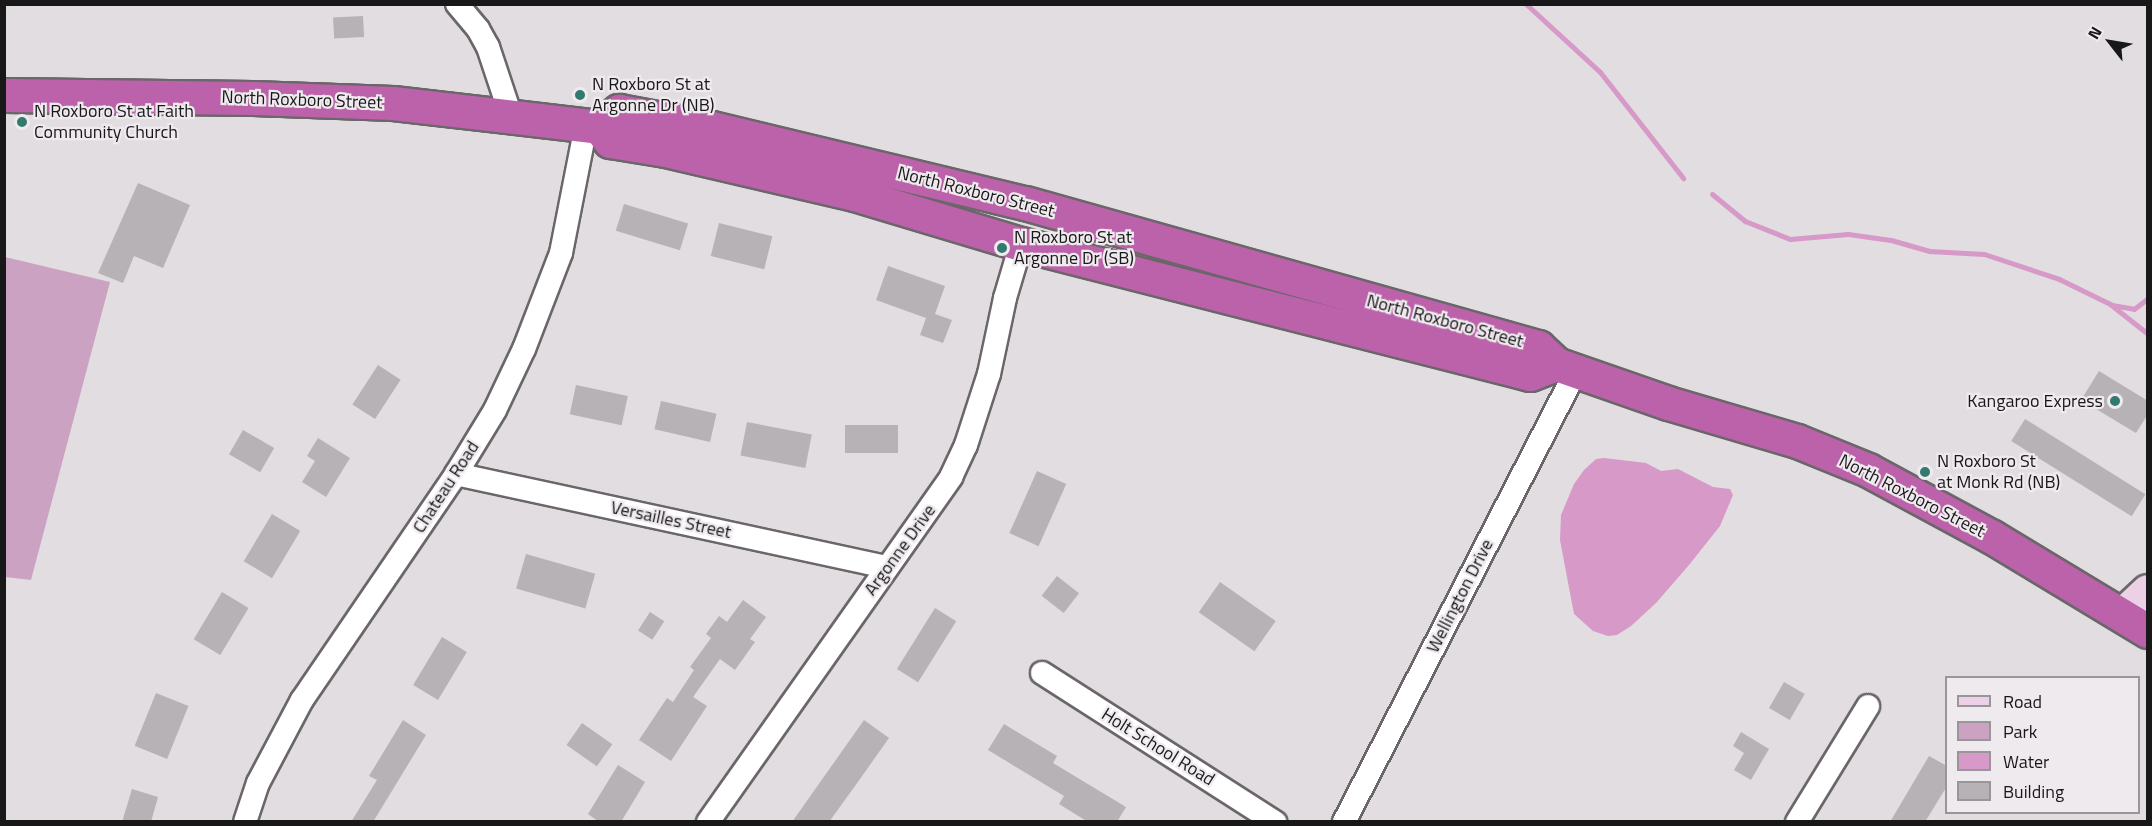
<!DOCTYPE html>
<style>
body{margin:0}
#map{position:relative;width:2152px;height:826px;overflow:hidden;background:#e2dde1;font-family:"Titillium Web",sans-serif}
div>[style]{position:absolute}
.green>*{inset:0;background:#cba2c1}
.water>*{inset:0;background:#d699c8}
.stream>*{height:5px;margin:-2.5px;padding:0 2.5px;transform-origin:2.5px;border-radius:2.5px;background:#d699c8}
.building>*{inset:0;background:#b6b2b5;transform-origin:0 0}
.roads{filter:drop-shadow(2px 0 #6a6669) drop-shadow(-2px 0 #6a6669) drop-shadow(0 2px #6a6669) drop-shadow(0 -2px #6a6669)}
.street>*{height:22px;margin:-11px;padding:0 11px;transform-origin:11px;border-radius:11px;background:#fff}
.secondary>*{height:32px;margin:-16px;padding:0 16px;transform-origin:16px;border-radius:16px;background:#ebd0e6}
.highway>*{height:33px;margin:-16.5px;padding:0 16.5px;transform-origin:16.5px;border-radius:16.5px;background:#bc62aa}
.dots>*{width:16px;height:16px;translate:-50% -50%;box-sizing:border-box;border:3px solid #efeaee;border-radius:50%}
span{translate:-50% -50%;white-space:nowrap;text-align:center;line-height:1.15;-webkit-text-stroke:4.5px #efeaee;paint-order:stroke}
.poi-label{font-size:18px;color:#191819}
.left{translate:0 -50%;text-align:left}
.right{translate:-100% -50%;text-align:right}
.street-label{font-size:18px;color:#191819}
.frame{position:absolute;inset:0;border:6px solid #191819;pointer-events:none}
.legend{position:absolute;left:1945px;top:676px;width:195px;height:138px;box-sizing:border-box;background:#efeaee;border:2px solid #999699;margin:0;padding:8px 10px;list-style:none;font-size:18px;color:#191819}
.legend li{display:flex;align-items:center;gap:12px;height:30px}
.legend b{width:30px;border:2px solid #999699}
.north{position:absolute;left:2080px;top:12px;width:60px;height:60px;-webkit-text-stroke:4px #efeaee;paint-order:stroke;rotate:301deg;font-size:16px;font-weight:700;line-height:24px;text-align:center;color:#191819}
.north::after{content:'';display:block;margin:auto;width:21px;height:27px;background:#191819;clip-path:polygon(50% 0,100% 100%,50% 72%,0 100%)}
</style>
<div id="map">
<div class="green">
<div style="clip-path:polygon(5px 257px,110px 282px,31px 580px,5px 577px)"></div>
</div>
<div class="water">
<div style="clip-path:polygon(1604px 458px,1646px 463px,1661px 471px,1678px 469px,1713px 487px,1730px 489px,1733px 495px,1720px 526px,1689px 565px,1656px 603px,1631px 626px,1617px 635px,1608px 636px,1593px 631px,1574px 614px,1560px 540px,1561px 515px,1574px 484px,1584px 470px,1596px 459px)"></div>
</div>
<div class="stream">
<div style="left:1526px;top:4px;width:100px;rotate:42.6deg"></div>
<div style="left:1600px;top:72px;width:135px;rotate:51.9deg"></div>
<div style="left:1712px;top:194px;width:43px;rotate:39.3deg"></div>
<div style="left:1745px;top:221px;width:48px;rotate:21.8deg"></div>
<div style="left:1790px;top:239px;width:58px;rotate:-4.9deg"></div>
<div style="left:1848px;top:234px;width:43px;rotate:7.9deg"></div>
<div style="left:1891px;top:240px;width:40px;rotate:16deg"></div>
<div style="left:1929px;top:251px;width:55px;rotate:3.1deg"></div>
<div style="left:1984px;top:254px;width:79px;rotate:18.4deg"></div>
<div style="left:2059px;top:279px;width:57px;rotate:26.1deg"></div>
<div style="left:2110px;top:304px;width:48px;rotate:38.3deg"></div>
<div style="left:2112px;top:305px;width:22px;rotate:10deg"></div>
<div style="left:2134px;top:309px;width:18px;rotate:-38deg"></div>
</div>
<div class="building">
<div style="left:363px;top:16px;width:21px;height:30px;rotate:87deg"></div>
<div style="clip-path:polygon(138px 183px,190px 205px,163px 268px,134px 256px,123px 283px,98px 273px)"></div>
<div style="left:624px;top:204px;width:67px;height:28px;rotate:17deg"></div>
<div style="left:719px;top:223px;width:55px;height:34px;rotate:14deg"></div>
<div style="clip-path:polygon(888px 266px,945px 286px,935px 314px,952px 320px,943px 343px,920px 335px,926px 318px,876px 300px)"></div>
<div style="left:378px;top:365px;width:27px;height:47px;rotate:33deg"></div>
<div style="clip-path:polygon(2099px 371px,2148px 401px,2148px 414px,2136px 433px,2081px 400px)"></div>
<div style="left:576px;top:385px;width:53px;height:30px;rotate:12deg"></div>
<div style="left:661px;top:401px;width:57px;height:29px;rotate:13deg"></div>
<div style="left:2025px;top:419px;width:142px;height:26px;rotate:32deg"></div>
<div style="left:747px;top:422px;width:66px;height:34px;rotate:11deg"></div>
<div style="left:845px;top:425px;width:53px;height:28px"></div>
<div style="left:243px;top:430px;width:36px;height:28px;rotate:30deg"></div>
<div style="clip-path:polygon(318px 438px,350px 458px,326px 497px,302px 482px,315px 461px,307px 456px)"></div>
<div style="left:1037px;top:471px;width:32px;height:68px;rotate:24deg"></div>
<div style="left:272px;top:514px;width:33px;height:55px;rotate:31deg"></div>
<div style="left:526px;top:554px;width:72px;height:36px;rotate:16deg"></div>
<div style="left:1057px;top:576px;width:28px;height:25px;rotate:38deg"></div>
<div style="left:1220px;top:582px;width:68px;height:37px;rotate:35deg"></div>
<div style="left:222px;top:592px;width:31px;height:55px;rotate:31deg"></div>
<div style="clip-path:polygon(743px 600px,766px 617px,750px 639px,755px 642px,735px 670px,720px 659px,693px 697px,707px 706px,671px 761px,639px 740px,667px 698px,673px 702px,694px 670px,690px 667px,711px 638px,706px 634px,719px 616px,727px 622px)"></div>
<div style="left:935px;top:608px;width:25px;height:72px;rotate:32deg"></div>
<div style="left:650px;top:612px;width:17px;height:22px;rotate:33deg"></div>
<div style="left:442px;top:637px;width:29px;height:56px;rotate:31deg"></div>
<div style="left:1784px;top:682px;width:24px;height:30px;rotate:30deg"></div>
<div style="left:156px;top:693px;width:35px;height:57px;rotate:22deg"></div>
<div style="clip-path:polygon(403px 720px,426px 735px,373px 822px,351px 822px,377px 780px,369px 776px)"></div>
<div style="clip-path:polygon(864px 720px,889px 738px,855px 786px,829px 822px,792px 822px)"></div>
<div style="left:582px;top:723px;width:37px;height:27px;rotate:35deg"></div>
<div style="clip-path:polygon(1004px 724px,1057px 756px,1053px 763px,1126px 807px,1117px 822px,1088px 822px,1059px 804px,1064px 796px,988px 750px)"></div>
<div style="clip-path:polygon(1741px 732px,1769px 749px,1751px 780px,1734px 770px,1744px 753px,1733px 746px)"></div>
<div style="clip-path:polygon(1929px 756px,1947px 766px,1947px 786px,1925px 822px,1890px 822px)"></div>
<div style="clip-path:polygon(618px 765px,645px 782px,621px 822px,599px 822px,588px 814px)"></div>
<div style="clip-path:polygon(132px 789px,158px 797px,151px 822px,122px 822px)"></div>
</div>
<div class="roads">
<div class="street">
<div style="left:457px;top:4px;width:33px;rotate:50deg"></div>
<div style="left:478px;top:29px;width:21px;rotate:61deg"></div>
<div style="left:488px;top:47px;width:73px;rotate:71.6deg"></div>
<div style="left:456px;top:474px;width:441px;rotate:12.2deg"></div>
<div style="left:1042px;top:673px;width:277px;rotate:32.6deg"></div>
<div style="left:245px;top:822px;width:41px;rotate:-71.6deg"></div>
<div style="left:258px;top:783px;width:94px;rotate:-62.1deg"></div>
<div style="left:302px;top:700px;width:273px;rotate:-55.7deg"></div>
<div style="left:456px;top:474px;width:75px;rotate:-58.6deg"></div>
<div style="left:495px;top:410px;width:68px;rotate:-64.6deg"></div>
<div style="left:524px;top:349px;width:103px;rotate:-68.9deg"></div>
<div style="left:561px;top:253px;width:129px;rotate:-78.9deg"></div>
<div style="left:708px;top:822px;width:422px;rotate:-54.8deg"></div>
<div style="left:951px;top:477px;width:35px;rotate:-65deg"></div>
<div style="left:966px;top:445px;width:75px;rotate:-72.1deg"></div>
<div style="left:989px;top:374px;width:78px;rotate:-78.1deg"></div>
<div style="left:1005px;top:298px;width:56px;rotate:-73.5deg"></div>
<div style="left:1344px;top:822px;width:507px;rotate:-62.78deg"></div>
<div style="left:1797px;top:822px;width:136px;rotate:-58.5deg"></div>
</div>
<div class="secondary">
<div style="left:2122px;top:615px;width:35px;rotate:-43deg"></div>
</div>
<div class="highway">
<div style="left:4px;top:95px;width:249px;rotate:0.7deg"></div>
<div style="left:253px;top:98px;width:140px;rotate:2deg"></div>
<div style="left:393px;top:103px;width:207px;rotate:6.6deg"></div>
<div style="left:599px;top:127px;width:18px;rotate:52deg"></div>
<div style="left:610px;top:141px;width:56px;rotate:9.3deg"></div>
<div style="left:665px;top:150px;width:194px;rotate:13.1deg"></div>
<div style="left:854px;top:194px;width:174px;rotate:16.7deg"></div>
<div style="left:1021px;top:244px;width:525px;rotate:14.33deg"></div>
<div style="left:1530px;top:374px;width:28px;rotate:-21deg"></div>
<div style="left:599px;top:127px;width:26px;rotate:-39deg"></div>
<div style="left:619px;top:111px;width:95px;rotate:10.4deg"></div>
<div style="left:712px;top:128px;width:322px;rotate:13.5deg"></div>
<div style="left:1025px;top:203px;width:533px;rotate:15.68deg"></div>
<div style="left:1538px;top:347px;width:25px;rotate:43deg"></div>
<div style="left:1556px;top:364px;width:119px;rotate:19.2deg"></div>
<div style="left:1668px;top:403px;width:134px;rotate:16.4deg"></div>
<div style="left:1797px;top:441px;width:77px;rotate:22.2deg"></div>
<div style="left:1868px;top:470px;width:141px;rotate:28.4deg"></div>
<div style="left:1992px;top:537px;width:182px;rotate:31.1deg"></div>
</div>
</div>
<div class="dots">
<div style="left:580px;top:95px;background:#327970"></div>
<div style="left:22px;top:122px;background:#327970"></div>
<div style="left:1002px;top:248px;background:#327970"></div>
<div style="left:2115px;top:401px;background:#327970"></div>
<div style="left:1925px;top:472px;background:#327970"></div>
</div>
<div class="poi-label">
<span class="left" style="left:592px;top:95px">N Roxboro St at<br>Argonne Dr (NB)</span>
<span class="left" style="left:34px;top:122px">N Roxboro St at Faith<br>Community Church</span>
<span class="left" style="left:1014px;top:248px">N Roxboro St at<br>Argonne Dr (SB)</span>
<span class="right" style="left:2103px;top:401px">Kangaroo Express</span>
<span class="left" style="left:1937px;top:472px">N Roxboro St<br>at Monk Rd (NB)</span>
</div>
<div class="street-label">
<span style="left:302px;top:100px;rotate:2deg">North Roxboro Street</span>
<span style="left:976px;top:192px;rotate:14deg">North Roxboro Street</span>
<span style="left:1445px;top:321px;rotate:15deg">North Roxboro Street</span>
<span style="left:446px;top:487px;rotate:-57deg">Chateau Road</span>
<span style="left:1912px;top:496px;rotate:27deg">North Roxboro Street</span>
<span style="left:671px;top:520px;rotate:12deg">Versailles Street</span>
<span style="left:900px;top:550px;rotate:-54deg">Argonne Drive</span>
<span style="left:1460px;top:596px;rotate:-63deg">Wellington Drive</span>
<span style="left:1158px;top:747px;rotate:32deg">Holt School Road</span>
</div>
<div class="frame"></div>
<ul class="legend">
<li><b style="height:8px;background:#ebd0e6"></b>Road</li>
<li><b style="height:16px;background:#cba2c1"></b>Park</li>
<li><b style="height:16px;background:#d699c8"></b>Water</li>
<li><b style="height:16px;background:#b6b2b5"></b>Building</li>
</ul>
<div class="north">N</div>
</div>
